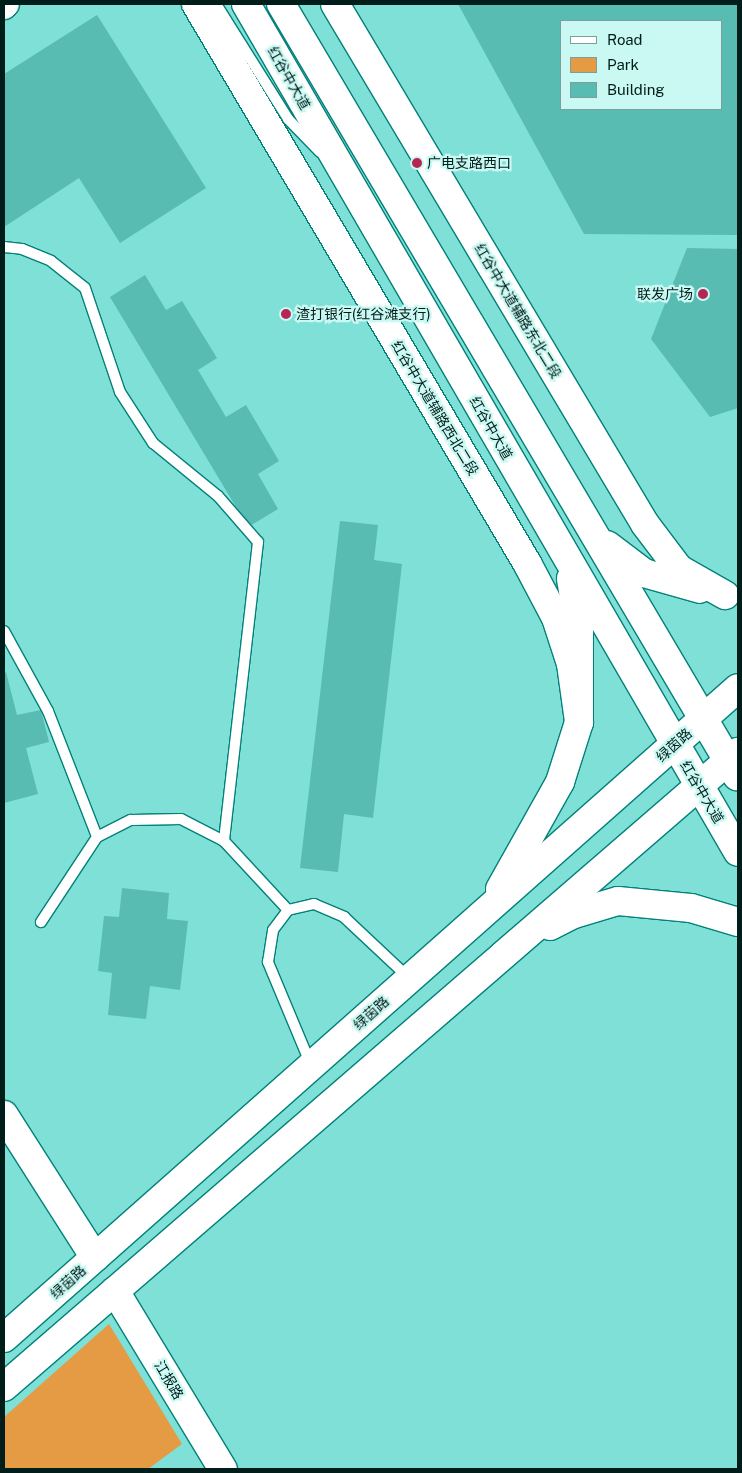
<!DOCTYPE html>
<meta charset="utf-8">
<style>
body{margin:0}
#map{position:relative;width:742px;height:1473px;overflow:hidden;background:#7ee0d7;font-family:"Public Sans","Noto Sans SC",sans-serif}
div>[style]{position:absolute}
.green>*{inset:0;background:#e59b43}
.building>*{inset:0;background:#58bcb3}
.roads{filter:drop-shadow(1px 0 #028179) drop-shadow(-1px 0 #028179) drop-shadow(0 1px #028179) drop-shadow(0 -1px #028179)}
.lane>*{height:10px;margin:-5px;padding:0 5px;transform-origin:5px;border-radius:5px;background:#fff}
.secondary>*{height:28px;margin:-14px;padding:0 14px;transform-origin:14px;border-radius:14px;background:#fff}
.dots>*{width:14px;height:14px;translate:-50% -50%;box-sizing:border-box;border:2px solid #caf8f2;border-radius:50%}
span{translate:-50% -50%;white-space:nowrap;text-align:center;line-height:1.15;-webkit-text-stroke:4.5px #caf8f2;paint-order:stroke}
.street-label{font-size:14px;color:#001d1a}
.poi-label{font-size:14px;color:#001d1a}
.left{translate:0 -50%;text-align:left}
.right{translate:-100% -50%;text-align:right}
.frame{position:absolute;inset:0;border:5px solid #001d1a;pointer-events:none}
.legend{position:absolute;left:560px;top:20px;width:162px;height:90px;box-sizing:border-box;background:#caf8f2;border:1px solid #79a09c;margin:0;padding:6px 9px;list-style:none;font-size:15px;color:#001d1a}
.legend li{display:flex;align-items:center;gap:10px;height:25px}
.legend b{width:25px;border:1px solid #79a09c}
</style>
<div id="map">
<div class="green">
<div style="clip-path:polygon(109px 1324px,182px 1444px,148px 1469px,4px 1469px,4px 1417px)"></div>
</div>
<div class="building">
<div style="clip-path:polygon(evenodd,458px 4px,738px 4px,738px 235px,584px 234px,458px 4px,561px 21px,721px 21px,721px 109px,561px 109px,561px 21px)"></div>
<div style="clip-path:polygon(97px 15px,206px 188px,120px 243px,79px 178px,4px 227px,4px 74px)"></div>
<div style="clip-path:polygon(687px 248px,738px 249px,738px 408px,710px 417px,651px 339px)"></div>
<div style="clip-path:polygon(145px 275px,166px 310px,182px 301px,217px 358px,198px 370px,226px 417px,246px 405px,279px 461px,258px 474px,278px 509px,248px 527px,110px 297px)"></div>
<div style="clip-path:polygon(340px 521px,378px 525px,374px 560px,402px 564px,373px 818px,344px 814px,338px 872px,300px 868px)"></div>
<div style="clip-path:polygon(6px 672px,17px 715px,41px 710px,49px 742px,26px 748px,38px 794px,4px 803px,4px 673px)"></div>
<div style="clip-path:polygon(122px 888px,169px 893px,167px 919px,188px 921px,180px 990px,150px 986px,146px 1019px,108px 1015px,112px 973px,98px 971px,104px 916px,119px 917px)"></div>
</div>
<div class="roads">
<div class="lane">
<div style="left:216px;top:4px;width:136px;rotate:57.9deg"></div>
<div style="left:288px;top:119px;width:46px;rotate:45.9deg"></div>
<div style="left:4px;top:247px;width:18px;rotate:6deg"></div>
<div style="left:22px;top:249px;width:31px;rotate:22deg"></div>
<div style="left:51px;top:261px;width:43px;rotate:38.5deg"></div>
<div style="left:85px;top:288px;width:110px;rotate:71.4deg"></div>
<div style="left:120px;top:392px;width:61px;rotate:57.1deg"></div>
<div style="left:153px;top:443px;width:84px;rotate:39.2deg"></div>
<div style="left:218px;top:496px;width:61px;rotate:49deg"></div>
<div style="left:258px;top:542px;width:301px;rotate:96.5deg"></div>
<div style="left:4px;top:631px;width:91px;rotate:61.2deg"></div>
<div style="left:48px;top:711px;width:135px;rotate:68.7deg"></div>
<div style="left:97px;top:837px;width:102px;rotate:123.4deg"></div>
<div style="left:97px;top:837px;width:38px;rotate:-27deg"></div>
<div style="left:131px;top:820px;width:50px;rotate:-1.1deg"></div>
<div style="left:181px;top:819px;width:48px;rotate:27.1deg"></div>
<div style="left:224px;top:841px;width:94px;rotate:47.2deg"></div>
<div style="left:311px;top:1065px;width:112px;rotate:-112.7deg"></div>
<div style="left:268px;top:962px;width:32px;rotate:-81deg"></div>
<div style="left:273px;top:930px;width:25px;rotate:-53deg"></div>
<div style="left:288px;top:910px;width:27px;rotate:-13deg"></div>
<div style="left:314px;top:904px;width:33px;rotate:23deg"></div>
<div style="left:344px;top:917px;width:89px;rotate:43.2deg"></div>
</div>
<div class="secondary">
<div style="left:196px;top:4px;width:650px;rotate:59.37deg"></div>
<div style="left:527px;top:563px;width:62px;rotate:62.2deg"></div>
<div style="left:556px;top:618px;width:48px;rotate:71.9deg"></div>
<div style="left:571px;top:664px;width:59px;rotate:82.1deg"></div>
<div style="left:246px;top:4px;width:980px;rotate:59.88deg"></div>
<div style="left:281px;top:4px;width:897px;rotate:59.43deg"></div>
<div style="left:335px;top:4px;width:605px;rotate:59.2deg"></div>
<div style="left:645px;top:524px;width:56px;rotate:52.9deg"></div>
<div style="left:679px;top:569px;width:53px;rotate:29.5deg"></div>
<div style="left:4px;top:5px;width:1px;rotate:-45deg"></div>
<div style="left:607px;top:545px;width:46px;rotate:37.1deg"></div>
<div style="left:644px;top:573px;width:58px;rotate:15.9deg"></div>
<div style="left:500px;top:889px;width:123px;rotate:-60.7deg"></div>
<div style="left:560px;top:782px;width:63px;rotate:-72.4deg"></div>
<div style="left:579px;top:722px;width:96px;rotate:-90deg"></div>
<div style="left:579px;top:626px;width:48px;rotate:-99.7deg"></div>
<div style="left:550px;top:926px;width:27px;rotate:-27deg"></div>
<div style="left:574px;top:914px;width:46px;rotate:-16.5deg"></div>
<div style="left:618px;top:901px;width:73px;rotate:5.5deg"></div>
<div style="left:691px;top:908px;width:49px;rotate:16.6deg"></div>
<div style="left:4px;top:1115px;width:169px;rotate:57.5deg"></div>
<div style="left:115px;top:1291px;width:208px;rotate:58.8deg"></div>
<div style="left:4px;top:1338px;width:980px;rotate:-41.53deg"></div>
<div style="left:4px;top:1387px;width:971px;rotate:-40.86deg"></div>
</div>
</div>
<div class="dots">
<div style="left:417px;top:163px;background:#b52655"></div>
<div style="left:703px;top:294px;background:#b52655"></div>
<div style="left:286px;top:314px;background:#b52655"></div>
</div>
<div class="street-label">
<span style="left:289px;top:78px;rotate:60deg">红谷中大道</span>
<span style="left:518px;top:311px;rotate:59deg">红谷中大道辅路东北二段</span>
<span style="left:435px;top:408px;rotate:59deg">红谷中大道辅路西北二段</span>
<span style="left:491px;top:428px;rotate:60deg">红谷中大道</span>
<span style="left:674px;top:745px;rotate:-42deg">绿茵路</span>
<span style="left:702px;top:792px;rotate:59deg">红谷中大道</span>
<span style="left:371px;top:1013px;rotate:-42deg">绿茵路</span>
<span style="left:68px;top:1282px;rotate:-42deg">绿茵路</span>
<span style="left:169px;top:1380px;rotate:59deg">江报路</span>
</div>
<div class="poi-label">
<span class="left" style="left:427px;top:163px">广电支路西口</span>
<span class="right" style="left:693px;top:294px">联发广场</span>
<span class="left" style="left:296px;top:314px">渣打银行(红谷滩支行)</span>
</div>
<div class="frame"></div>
<ul class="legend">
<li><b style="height:6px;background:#fff"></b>Road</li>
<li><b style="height:14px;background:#e59b43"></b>Park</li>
<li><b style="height:14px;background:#58bcb3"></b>Building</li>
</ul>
</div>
